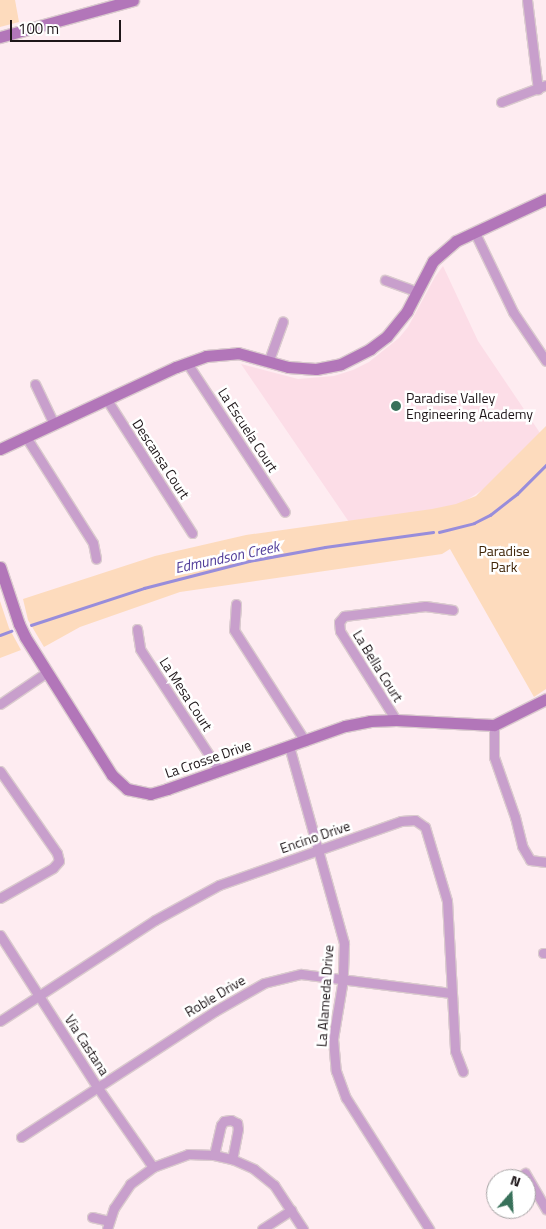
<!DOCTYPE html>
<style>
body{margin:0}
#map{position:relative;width:546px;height:1229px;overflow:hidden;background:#feecf1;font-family:"Titillium Web",sans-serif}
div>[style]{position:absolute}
.built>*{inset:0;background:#fcdde7}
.green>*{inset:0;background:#fddbbd}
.stream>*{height:2.5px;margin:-1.25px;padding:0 1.25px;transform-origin:1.25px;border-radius:1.25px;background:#988ddb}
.roads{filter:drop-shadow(1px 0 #dacace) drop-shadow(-1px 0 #dacace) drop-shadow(0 1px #dacace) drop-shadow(0 -1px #dacace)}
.street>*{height:9px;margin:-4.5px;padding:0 4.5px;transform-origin:4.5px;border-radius:4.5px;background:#c89fcc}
.secondary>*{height:11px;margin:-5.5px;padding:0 5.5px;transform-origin:5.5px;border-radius:5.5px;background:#b276b9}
.dots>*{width:14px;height:14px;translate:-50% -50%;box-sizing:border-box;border:2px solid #fff;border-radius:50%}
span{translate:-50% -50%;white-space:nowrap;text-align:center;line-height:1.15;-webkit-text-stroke:5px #fff;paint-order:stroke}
.poi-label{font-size:14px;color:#1e1619}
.left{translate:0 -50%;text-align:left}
.street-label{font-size:14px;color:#1e1619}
.park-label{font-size:14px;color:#3f2508}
.water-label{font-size:15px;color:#523e9a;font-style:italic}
.north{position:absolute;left:486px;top:1169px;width:50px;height:50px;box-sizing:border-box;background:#fff;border:1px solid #a5a2a3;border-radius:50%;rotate:19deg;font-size:14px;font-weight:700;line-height:20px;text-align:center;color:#1e1619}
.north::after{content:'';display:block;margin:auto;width:18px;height:22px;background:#38715a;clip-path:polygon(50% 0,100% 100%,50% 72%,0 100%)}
.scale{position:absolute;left:10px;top:20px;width:111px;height:22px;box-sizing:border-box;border:2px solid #1e1619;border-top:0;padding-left:6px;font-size:15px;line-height:18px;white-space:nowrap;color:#1e1619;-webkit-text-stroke:4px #fff;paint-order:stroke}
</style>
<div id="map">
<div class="built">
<div style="clip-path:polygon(443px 266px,478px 341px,540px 433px,487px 487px,462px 503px,432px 511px,349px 522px,241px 364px,298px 379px,334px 376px,353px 370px,369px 362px,399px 338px,408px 327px,435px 277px)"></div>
</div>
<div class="green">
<div style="clip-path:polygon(0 0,15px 0,19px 22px,0 27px)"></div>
<div style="clip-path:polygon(546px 426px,546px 689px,534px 697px,450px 549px,442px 554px,180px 592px,80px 627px,44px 647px,28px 620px,23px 599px,155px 556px,246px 535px,432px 509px,456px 504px,476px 496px)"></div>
<div style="clip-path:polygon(0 601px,9px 628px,21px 650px,0 658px)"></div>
</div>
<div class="stream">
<div style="left:439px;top:532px;width:36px;rotate:-14deg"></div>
<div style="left:474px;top:523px;width:18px;rotate:-27deg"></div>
<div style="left:490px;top:515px;width:34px;rotate:-38deg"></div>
<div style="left:517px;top:494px;width:41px;rotate:-45deg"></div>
<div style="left:31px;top:625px;width:119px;rotate:-18.1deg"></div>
<div style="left:144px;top:588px;width:108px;rotate:-14.4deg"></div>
<div style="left:249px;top:561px;width:77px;rotate:-10.4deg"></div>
<div style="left:325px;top:547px;width:109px;rotate:-7.9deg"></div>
<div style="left:0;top:635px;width:12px;rotate:-20deg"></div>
</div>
<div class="roads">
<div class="street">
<div style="left:527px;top:0;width:90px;rotate:83deg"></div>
<div style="left:501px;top:102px;width:48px;rotate:-20.7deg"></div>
<div style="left:475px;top:233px;width:88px;rotate:64.3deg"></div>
<div style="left:513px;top:312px;width:59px;rotate:56deg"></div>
<div style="left:385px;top:280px;width:33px;rotate:20deg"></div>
<div style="left:269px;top:360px;width:41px;rotate:-70.3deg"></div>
<div style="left:187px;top:363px;width:178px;rotate:56.7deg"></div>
<div style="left:35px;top:384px;width:44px;rotate:64.6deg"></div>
<div style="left:107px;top:400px;width:158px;rotate:57.4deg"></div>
<div style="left:26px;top:437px;width:125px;rotate:57.7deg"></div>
<div style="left:93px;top:543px;width:16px;rotate:79deg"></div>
<div style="left:236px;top:604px;width:26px;rotate:94deg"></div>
<div style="left:234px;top:630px;width:132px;rotate:57.4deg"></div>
<div style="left:137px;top:629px;width:20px;rotate:81deg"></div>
<div style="left:140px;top:649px;width:145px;rotate:56.9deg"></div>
<div style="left:0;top:704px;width:57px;rotate:-34.2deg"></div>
<div style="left:396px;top:720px;width:105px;rotate:-122.2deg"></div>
<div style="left:340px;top:631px;width:9px;rotate:-96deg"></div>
<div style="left:339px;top:622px;width:8px;rotate:-50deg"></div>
<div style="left:344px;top:616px;width:82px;rotate:-7deg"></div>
<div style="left:425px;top:606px;width:28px;rotate:8deg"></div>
<div style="left:494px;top:725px;width:32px;rotate:90deg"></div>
<div style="left:494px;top:757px;width:64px;rotate:70.7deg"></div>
<div style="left:515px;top:817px;width:30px;rotate:76deg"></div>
<div style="left:522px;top:846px;width:16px;rotate:60deg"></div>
<div style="left:530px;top:860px;width:16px;rotate:7deg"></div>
<div style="left:289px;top:746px;width:205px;rotate:74.4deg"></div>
<div style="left:344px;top:943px;width:36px;rotate:92deg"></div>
<div style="left:343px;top:979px;width:61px;rotate:99.5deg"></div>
<div style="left:333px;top:1039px;width:32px;rotate:85deg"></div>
<div style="left:336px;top:1071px;width:29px;rotate:70deg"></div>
<div style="left:346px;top:1098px;width:155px;rotate:57.6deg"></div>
<div style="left:0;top:771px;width:100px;rotate:55.2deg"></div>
<div style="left:57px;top:853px;width:8px;rotate:76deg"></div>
<div style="left:59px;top:861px;width:9px;rotate:131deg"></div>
<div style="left:53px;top:868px;width:61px;rotate:150.5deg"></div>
<div style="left:0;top:935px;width:182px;rotate:57.4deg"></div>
<div style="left:98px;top:1088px;width:96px;rotate:55.2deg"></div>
<div style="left:543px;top:953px;width:3px"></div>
<div style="left:0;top:1021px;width:185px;rotate:-33.1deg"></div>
<div style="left:155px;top:920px;width:73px;rotate:-28.7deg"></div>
<div style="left:219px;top:885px;width:193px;rotate:-19.4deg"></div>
<div style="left:401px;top:821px;width:14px;rotate:-4deg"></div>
<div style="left:415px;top:820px;width:12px;rotate:35deg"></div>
<div style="left:425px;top:827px;width:77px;rotate:73.4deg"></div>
<div style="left:447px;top:901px;width:150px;rotate:86.9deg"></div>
<div style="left:455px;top:1051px;width:22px;rotate:69deg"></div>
<div style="left:21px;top:1137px;width:231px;rotate:-33deg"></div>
<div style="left:215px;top:1011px;width:56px;rotate:-29.7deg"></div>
<div style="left:264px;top:983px;width:38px;rotate:-14deg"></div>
<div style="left:301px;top:974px;width:151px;rotate:7.2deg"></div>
<div style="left:214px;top:1155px;width:31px;rotate:-77deg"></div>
<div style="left:221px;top:1125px;width:5px;rotate:-53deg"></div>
<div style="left:224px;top:1121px;width:7px;rotate:-8deg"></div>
<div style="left:231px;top:1120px;width:7px;rotate:27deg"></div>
<div style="left:237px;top:1123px;width:6px;rotate:81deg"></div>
<div style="left:238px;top:1129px;width:31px;rotate:101deg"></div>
<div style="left:525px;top:1173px;width:42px;rotate:59.7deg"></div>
<div style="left:92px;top:1217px;width:17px;rotate:13deg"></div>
<div style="left:107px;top:1229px;width:22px;rotate:-72deg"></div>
<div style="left:114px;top:1208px;width:29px;rotate:-56deg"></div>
<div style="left:130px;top:1184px;width:29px;rotate:-36deg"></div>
<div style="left:153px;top:1167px;width:37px;rotate:-20deg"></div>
<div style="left:188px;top:1154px;width:26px;rotate:2deg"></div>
<div style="left:214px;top:1155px;width:18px;rotate:13deg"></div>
<div style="left:232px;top:1159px;width:24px;rotate:24deg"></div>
<div style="left:254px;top:1169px;width:26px;rotate:39deg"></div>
<div style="left:274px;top:1185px;width:53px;rotate:56.6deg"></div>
<div style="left:262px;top:1229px;width:35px;rotate:-33deg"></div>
</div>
<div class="secondary">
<div style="left:0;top:37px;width:138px;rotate:-15.5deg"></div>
<div style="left:0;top:449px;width:194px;rotate:-25deg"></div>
<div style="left:176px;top:367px;width:32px;rotate:-20deg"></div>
<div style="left:206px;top:356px;width:32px;rotate:-5deg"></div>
<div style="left:238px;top:353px;width:52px;rotate:15.6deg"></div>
<div style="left:288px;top:367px;width:28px;rotate:4deg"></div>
<div style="left:316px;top:369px;width:25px;rotate:-11deg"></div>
<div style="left:341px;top:364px;width:33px;rotate:-27deg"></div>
<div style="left:370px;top:349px;width:21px;rotate:-37deg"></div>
<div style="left:387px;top:336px;width:32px;rotate:-51deg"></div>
<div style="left:407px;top:311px;width:56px;rotate:-62.5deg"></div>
<div style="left:433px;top:261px;width:30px;rotate:-41deg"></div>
<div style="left:456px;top:241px;width:99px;rotate:-25deg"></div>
<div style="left:0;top:567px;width:60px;rotate:71.6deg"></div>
<div style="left:19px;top:624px;width:14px;rotate:65deg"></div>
<div style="left:25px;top:637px;width:163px;rotate:57.8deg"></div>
<div style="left:112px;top:775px;width:21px;rotate:43deg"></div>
<div style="left:127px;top:789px;width:24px;rotate:12deg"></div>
<div style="left:150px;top:794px;width:18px;rotate:-16deg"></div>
<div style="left:167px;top:789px;width:189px;rotate:-19.5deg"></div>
<div style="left:345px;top:726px;width:25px;rotate:-11deg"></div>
<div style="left:370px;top:721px;width:26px;rotate:-2deg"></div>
<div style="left:396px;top:720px;width:98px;rotate:2.9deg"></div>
<div style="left:494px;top:725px;width:58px;rotate:-26.6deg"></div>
</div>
</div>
<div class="dots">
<div style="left:396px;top:406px;background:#38715a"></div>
</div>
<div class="poi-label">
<span class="left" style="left:406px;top:406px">Paradise Valley<br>Engineering Academy</span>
</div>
<div class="street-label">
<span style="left:248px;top:430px;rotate:57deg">La Escuela Court</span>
<span style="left:161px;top:459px;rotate:57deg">Descansa Court</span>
<span style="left:378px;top:666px;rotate:58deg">La Bella Court</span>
<span style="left:186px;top:694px;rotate:57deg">La Mesa Court</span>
<span style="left:208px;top:759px;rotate:-19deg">La Crosse Drive</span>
<span style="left:315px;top:837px;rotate:-19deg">Encino Drive</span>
<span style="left:215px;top:996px;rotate:-31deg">Roble Drive</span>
<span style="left:325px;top:996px;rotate:-86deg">La Alameda Drive</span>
<span style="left:87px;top:1045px;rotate:57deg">Via Castana</span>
</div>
<div class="park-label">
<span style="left:504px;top:559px">Paradise<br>Park</span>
</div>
<div class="water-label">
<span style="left:227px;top:557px;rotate:-12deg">Edmundson Creek</span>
</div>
<div class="north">N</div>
<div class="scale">100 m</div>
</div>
